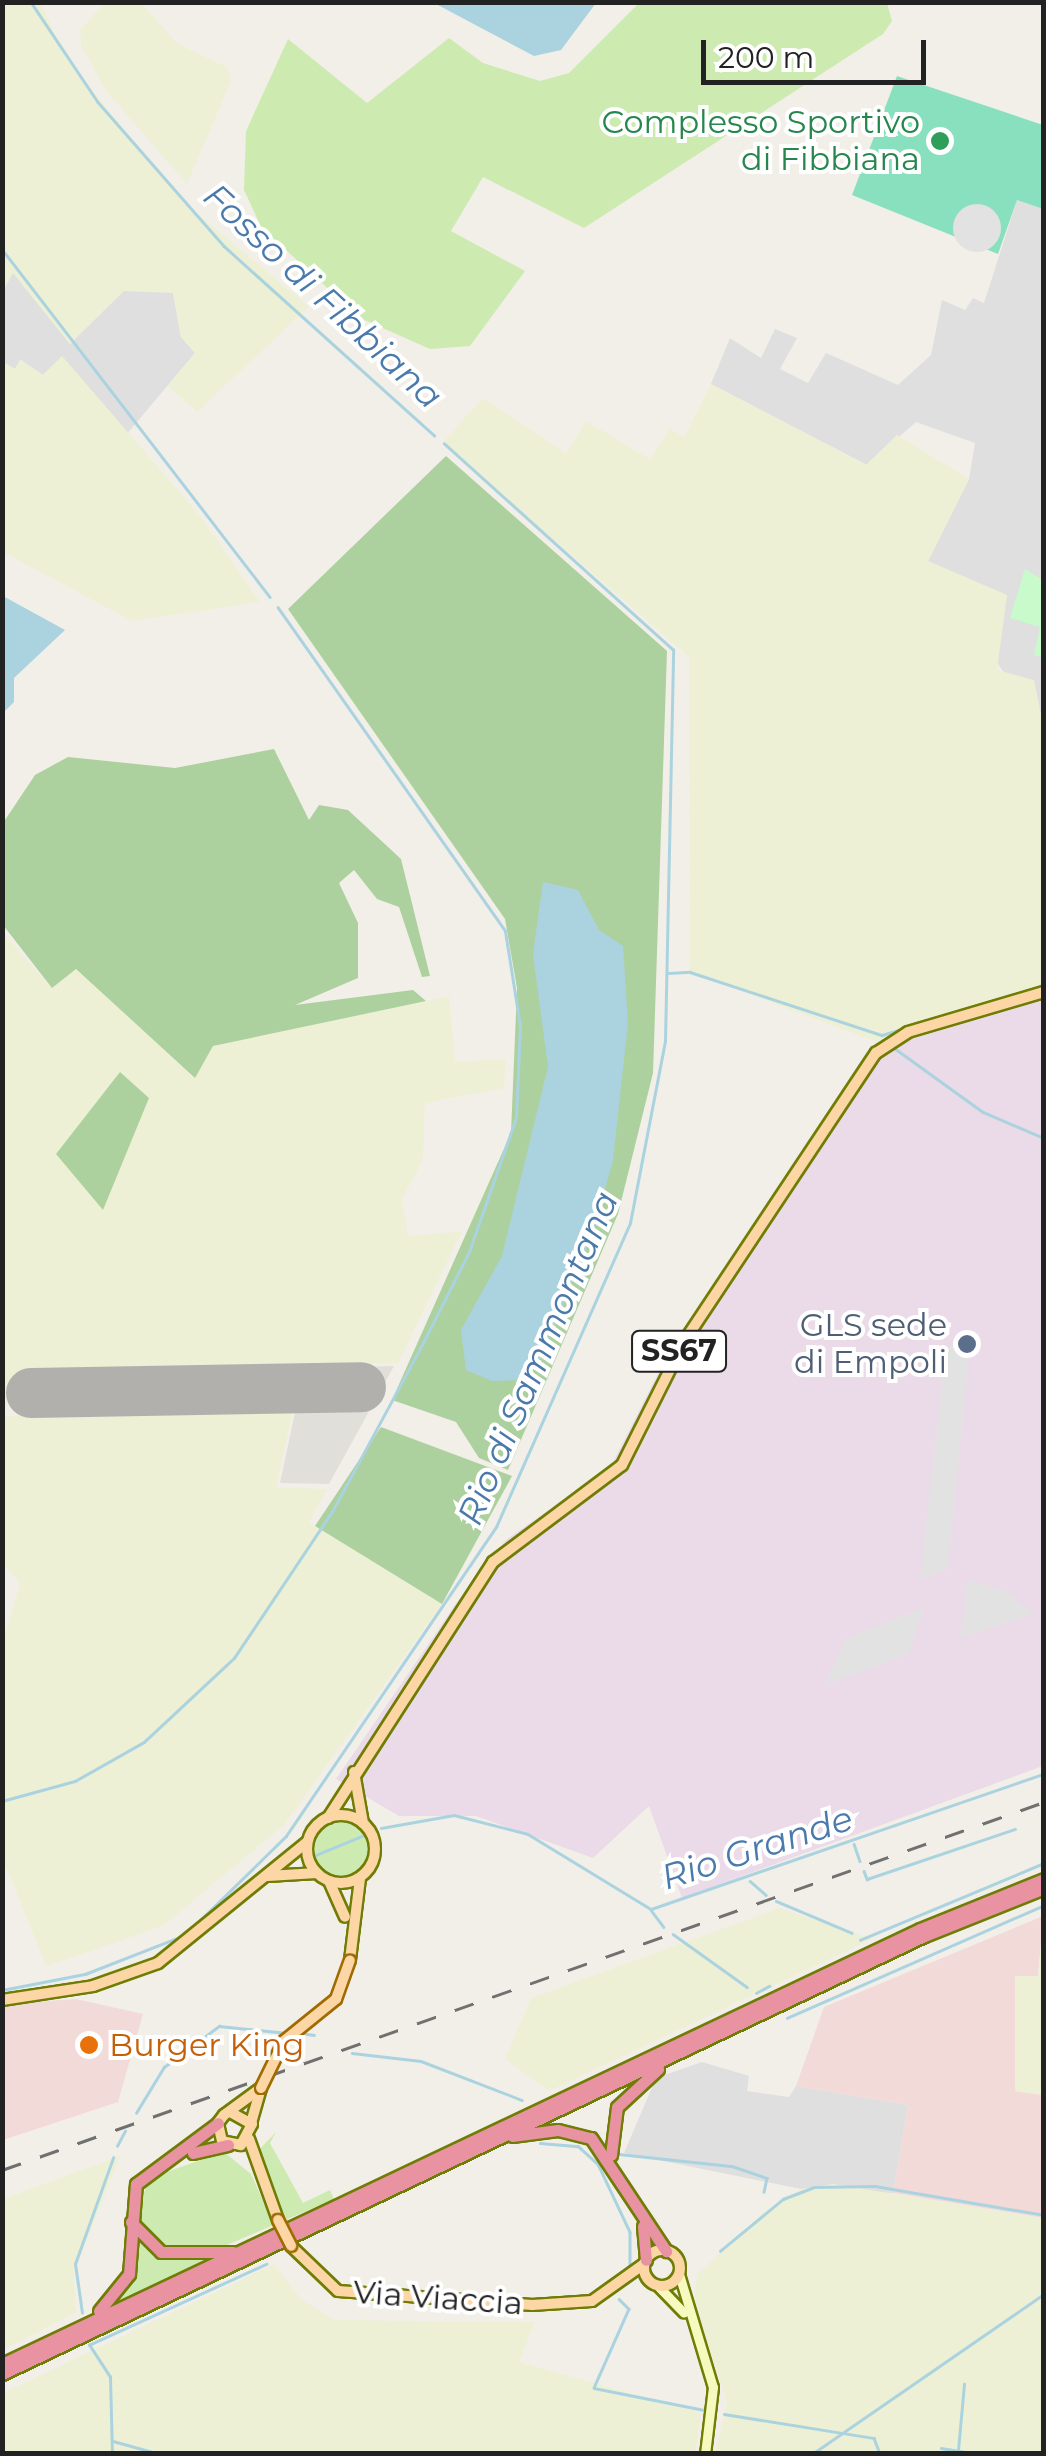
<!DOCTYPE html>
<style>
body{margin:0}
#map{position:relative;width:1046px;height:2456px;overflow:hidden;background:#f2efe9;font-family:Montserrat,sans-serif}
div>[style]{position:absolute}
.residential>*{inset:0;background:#e0dfdf}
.commercial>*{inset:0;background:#f2dad9}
.industrial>*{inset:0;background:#ebdbe8}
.airport>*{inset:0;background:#e1dfda}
.farmland>*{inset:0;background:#eef0d5}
.grass>*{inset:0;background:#cdebb0}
.round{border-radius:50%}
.forest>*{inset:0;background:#add19e}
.park>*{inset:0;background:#c8facc}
.pitch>*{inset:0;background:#88e0be}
.parking>*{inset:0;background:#e2e2e2}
.water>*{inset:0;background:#aad3df}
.stream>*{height:2.5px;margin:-1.25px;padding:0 1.25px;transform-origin:1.25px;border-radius:1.25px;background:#aad3df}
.runway>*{height:50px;margin:-25px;padding:0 25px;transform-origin:25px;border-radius:25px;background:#b1b0ac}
.roads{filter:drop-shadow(2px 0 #707d05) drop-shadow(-2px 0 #707d05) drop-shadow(0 2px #707d05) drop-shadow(0 -2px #707d05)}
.secondary>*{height:9px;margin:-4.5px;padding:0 4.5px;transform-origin:4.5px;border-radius:4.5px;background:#f7fabf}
.primary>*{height:10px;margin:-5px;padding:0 5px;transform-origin:5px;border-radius:5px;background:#fcd6a4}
.primary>.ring{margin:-5px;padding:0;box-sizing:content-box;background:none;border:10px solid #fcd6a4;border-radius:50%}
.highway>*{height:11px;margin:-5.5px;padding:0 5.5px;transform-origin:5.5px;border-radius:5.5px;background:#e892a2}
.rail>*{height:2.5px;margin-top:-1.25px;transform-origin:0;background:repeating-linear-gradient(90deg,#707070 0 20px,transparent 0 40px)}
.bridges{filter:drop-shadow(2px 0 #a06b00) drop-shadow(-2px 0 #a06b00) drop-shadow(0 2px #a06b00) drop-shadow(0 -2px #a06b00)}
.primary-bridge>*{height:10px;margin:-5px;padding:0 5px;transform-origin:5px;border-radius:5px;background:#fcd6a4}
.dots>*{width:28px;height:28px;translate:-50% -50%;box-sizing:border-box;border:5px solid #fff;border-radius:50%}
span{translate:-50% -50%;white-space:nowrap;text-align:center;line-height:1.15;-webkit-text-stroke:8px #fff;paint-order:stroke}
.shield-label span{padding:2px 8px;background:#fff;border:2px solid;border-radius:8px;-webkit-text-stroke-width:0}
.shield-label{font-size:30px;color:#222;font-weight:700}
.leisure-label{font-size:32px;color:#27864d}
.right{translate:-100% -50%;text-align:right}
.service-label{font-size:32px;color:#4e5e75}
.food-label{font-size:32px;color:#c56008}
.left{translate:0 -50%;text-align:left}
.street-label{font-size:32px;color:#222}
.water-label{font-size:35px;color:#4a7aab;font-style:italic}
.frame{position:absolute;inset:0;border:5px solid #222;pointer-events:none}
.scale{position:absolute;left:701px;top:40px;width:225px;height:45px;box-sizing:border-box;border:5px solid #222;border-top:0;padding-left:12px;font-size:30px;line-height:35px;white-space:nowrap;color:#222;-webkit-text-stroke:8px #fff;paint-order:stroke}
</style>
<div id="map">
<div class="residential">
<div style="clip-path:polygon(1017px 200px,1043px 209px,1043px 730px,928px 561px,969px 479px,975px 443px,916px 422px,867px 465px,711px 384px,730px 338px,761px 358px,775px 329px,797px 338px,780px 369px,808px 383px,826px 353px,898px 385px,931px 355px,942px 300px,965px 310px,973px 298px,984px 303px)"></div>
<div style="clip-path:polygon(13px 272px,173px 293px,181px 337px,195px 353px,126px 435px,62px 357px,43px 375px,21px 360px,15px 369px,3px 362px,3px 291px)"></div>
<div style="clip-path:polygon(702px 2062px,749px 2076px,747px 2091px,789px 2097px,796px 2086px,908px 2105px,893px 2193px,801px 2189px,624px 2153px,656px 2078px)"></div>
</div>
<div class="commercial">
<div style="clip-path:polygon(1043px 1916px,1038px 1977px,1015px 1977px,1016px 2091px,1043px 2095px,1043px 2218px,893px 2193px,908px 2105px,796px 2086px,824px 2007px)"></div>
<div style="clip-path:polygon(76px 1999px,143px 2014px,118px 2102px,3px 2140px,3px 2004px)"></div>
</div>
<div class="industrial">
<div style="clip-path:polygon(1043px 984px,1043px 1766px,682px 1898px,649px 1806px,593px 1858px,476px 1816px,399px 1816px,336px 1779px,477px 1573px,507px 1539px,610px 1468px,665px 1360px,877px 1043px)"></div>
</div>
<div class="airport">
<div style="clip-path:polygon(394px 1366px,329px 1484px,280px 1483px,296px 1408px,11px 1406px,30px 1374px)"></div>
</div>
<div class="farmland">
<div style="clip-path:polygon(3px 2px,41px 3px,67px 60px,184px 202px,309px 307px,197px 412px,168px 386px,195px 353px,181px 337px,173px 293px,124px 291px,70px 344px,13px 273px,3px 291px)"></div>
<div style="clip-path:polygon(104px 3px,141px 3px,178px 44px,227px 67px,231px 81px,187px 184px,106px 91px,81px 46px,80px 30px)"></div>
<div style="clip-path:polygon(62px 356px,201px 517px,260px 602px,132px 621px,3px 552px,3px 362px,15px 369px,20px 360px,43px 375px)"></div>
<div style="clip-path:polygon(711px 384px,866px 465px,897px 435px,969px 479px,928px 561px,1007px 595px,997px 670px,1034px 680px,1044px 730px,1043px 984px,877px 1042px,690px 972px,689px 657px,442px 443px,483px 398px,566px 453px,586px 421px,651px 460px,669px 428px,684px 437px)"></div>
<div style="clip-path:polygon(3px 933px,52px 988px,75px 968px,195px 1077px,213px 1046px,449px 996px,455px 1062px,506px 1059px,504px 1088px,425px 1103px,423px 1160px,402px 1199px,408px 1236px,462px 1231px,398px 1363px,26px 1372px,3px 1409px)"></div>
<div style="clip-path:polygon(293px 1410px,276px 1487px,327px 1489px,309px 1523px,442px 1604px,284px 1825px,163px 1926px,46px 1966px,3px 1859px,2px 1644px,20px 1584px,3px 1562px,3px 1416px)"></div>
<div style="clip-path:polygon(780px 1908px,872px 1939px,549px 2091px,505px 2059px,531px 1998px)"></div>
<div style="clip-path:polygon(1043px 1926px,1043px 2095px,1015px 2091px,1015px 1976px,1038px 1976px)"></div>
<div style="clip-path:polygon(120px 2156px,74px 2273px,76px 2313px,3px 2350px,3px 2199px)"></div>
<div style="clip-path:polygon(833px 2184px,1043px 2218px,1043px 2453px,715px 2453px,727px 2403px,694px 2301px,697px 2274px,765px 2211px,801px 2189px)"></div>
<div style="clip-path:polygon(274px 2264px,301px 2299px,334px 2320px,535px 2322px,519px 2362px,701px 2413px,695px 2453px,3px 2453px,3px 2393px)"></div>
</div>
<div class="grass">
<div style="clip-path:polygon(887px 3px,892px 21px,883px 34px,584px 228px,483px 177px,451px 231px,525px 271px,470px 346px,430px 349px,360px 318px,261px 227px,244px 190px,246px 131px,288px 39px,367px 103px,449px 38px,483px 63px,540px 81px,569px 73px,639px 3px)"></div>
<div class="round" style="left:312px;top:1821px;width:56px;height:56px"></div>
<div style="clip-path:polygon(276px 2132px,270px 2143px,303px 2203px,330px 2190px,334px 2199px,213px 2251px,159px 2248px,135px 2221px,149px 2178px,224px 2152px,251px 2174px,273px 2224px,286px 2219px,256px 2153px)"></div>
<div style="clip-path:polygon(135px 2239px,167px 2257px,209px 2260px,116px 2305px)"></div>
</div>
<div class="forest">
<div style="clip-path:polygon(446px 456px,667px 651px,653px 1073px,618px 1214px,508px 1470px,479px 1458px,456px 1422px,392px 1400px,511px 1133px,517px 988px,505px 919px,288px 609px)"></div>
<div style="clip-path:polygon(274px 749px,309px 820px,319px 805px,348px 810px,401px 859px,430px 976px,422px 977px,399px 907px,377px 899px,354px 870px,339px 883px,358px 923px,358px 978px,295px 1005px,413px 990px,426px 1001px,213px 1046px,195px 1078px,76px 969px,52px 988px,3px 925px,3px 823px,35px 775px,68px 757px,175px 768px)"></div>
<div style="clip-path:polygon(120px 1072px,149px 1098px,103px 1210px,56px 1154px)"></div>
<div style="clip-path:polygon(381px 1427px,512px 1476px,442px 1604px,315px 1526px)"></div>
</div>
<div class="park">
<div style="clip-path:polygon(1025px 569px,1043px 580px,1043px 658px,1034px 655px,1040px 627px,1010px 618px)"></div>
</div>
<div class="pitch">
<div style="clip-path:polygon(897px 76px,1043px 125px,1043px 209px,1017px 200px,998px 254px,852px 195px)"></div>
</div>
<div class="parking">
<div class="round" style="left:953px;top:204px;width:48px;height:48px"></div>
<div style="clip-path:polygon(946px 1346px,970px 1347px,948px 1568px,920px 1581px)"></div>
<div style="clip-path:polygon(968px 1580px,1005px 1591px,1033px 1614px,960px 1638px)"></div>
<div style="clip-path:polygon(923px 1608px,909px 1654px,825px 1685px,846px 1638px)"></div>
</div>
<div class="water">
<div style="clip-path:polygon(434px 3px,596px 3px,561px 50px,534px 56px)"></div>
<div style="clip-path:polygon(3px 596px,65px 630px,14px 678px,14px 702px,3px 713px)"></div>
<div style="clip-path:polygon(543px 882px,578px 890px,599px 930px,623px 946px,628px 1023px,613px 1160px,592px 1236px,540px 1359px,521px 1380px,492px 1381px,466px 1370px,461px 1330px,502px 1256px,548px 1067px,533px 954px)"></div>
</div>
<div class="stream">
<div style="left:31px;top:2px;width:120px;rotate:56.2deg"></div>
<div style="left:98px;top:102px;width:191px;rotate:48.8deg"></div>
<div style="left:224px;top:246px;width:283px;rotate:42deg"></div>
<div style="left:2px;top:249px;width:439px;rotate:52.4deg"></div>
<div style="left:668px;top:973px;width:22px;rotate:-3deg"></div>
<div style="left:690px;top:972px;width:202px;rotate:18.2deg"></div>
<div style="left:882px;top:1035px;width:63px;rotate:-16.7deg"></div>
<div style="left:1016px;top:995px;width:30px;rotate:-21deg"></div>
<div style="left:893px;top:1047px;width:111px;rotate:35.8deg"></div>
<div style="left:983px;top:1112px;width:66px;rotate:23.1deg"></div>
<div style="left:2px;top:1801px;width:76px;rotate:-15.3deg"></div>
<div style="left:75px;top:1781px;width:79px;rotate:-29.5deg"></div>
<div style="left:144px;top:1742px;width:123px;rotate:-43deg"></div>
<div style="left:234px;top:1658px;width:178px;rotate:-56.2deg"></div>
<div style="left:333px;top:1510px;width:194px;rotate:-61.7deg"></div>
<div style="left:425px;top:1339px;width:97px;rotate:-63.2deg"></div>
<div style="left:469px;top:1252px;width:142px;rotate:-70.7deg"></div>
<div style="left:516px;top:1118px;width:92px;rotate:-87.5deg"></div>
<div style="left:520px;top:1026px;width:96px;rotate:-99deg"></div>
<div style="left:505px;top:931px;width:395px;rotate:-125.1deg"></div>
<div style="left:381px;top:1828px;width:74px;rotate:-10.1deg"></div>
<div style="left:454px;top:1815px;width:76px;rotate:14.4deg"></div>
<div style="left:528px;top:1834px;width:144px;rotate:31.4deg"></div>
<div style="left:651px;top:1909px;width:416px;rotate:-19deg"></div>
<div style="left:854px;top:1844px;width:18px;rotate:71deg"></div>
<div style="left:316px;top:1855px;width:50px;rotate:-22.4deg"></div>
<div style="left:864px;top:1871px;width:9px;rotate:69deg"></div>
<div style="left:867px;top:1879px;width:156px;rotate:-18.7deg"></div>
<div style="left:750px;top:1881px;width:21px;rotate:41deg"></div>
<div style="left:776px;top:1901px;width:82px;rotate:22.8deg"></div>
<div style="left:651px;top:1910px;width:21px;rotate:53deg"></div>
<div style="left:673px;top:1934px;width:91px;rotate:35.6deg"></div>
<div style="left:860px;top:1940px;width:199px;rotate:-22.7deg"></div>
<div style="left:1044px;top:1944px;width:36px;rotate:90deg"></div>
<div style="left:2px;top:1990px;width:85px;rotate:-10.9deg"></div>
<div style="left:85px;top:1974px;width:107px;rotate:-21.3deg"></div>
<div style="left:185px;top:1935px;width:141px;rotate:-44.4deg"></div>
<div style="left:286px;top:1836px;width:374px;rotate:-55.8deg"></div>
<div style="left:496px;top:1527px;width:332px;rotate:-66.2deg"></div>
<div style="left:630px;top:1223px;width:185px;rotate:-79.1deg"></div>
<div style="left:665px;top:1041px;width:391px;rotate:-88.8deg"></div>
<div style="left:673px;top:650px;width:308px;rotate:-138deg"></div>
<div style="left:756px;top:1993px;width:15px;rotate:-28deg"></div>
<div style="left:787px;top:2018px;width:281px;rotate:-23.7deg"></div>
<div style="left:300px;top:2033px;width:14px;rotate:8deg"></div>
<div style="left:352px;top:2053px;width:69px;rotate:6.6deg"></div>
<div style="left:421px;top:2061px;width:108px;rotate:21.1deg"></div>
<div style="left:136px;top:2113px;width:54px;rotate:-58.7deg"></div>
<div style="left:164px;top:2067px;width:69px;rotate:-36.7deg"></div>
<div style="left:219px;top:2026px;width:68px;rotate:5.9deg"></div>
<div style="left:540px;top:2143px;width:38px;rotate:5deg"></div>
<div style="left:578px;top:2146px;width:27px;rotate:42deg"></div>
<div style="left:598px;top:2164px;width:75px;rotate:64.8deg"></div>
<div style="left:630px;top:2232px;width:36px;rotate:90deg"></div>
<div style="left:117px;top:2146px;width:17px;rotate:-62deg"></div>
<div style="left:619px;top:2154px;width:114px;rotate:6.1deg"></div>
<div style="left:732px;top:2166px;width:37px;rotate:19deg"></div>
<div style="left:767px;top:2178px;width:14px;rotate:102deg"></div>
<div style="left:720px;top:2251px;width:82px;rotate:-39.5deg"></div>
<div style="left:783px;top:2199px;width:33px;rotate:-21deg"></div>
<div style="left:814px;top:2187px;width:61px;rotate:-0.9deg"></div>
<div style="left:875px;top:2186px;width:171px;rotate:9.7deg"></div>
<div style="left:619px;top:2299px;width:14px;rotate:45deg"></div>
<div style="left:629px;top:2309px;width:86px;rotate:113.9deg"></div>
<div style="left:594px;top:2388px;width:112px;rotate:11.3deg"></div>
<div style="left:82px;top:2313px;width:49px;rotate:-98.1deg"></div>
<div style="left:75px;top:2264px;width:113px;rotate:-70.3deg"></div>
<div style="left:724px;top:2414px;width:152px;rotate:9.1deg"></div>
<div style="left:874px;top:2438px;width:17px;rotate:69deg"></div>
<div style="left:113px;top:2441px;width:49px;rotate:15.5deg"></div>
<div style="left:941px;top:2448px;width:39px;rotate:9deg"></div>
<div style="left:958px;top:2450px;width:66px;rotate:-84.8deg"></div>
<div style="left:112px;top:2454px;width:77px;rotate:-91.5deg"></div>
<div style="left:110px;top:2377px;width:38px;rotate:-123deg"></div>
<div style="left:89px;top:2345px;width:195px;rotate:-24.6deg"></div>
<div style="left:812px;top:2454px;width:282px;rotate:-34.6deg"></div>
</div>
<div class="runway">
<div style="left:31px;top:1393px;width:330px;rotate:-1deg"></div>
</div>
<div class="roads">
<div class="secondary">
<div style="left:679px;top:2274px;width:118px;rotate:73.3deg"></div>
<div style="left:713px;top:2387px;width:67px;rotate:96.8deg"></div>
<div style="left:658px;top:2286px;width:37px;rotate:46deg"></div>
</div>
<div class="primary">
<div style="left:354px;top:1772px;width:52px;rotate:80deg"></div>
<div class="ring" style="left:307px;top:1815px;width:58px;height:58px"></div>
<div style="left:328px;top:1818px;width:305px;rotate:-57.2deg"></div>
<div style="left:493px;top:1562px;width:161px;rotate:-36.9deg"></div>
<div style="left:622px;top:1465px;width:140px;rotate:-63.3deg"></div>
<div style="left:685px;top:1340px;width:345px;rotate:-56.4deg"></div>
<div style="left:876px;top:1053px;width:38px;rotate:-33deg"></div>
<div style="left:908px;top:1032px;width:142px;rotate:-16.4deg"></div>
<div style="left:268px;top:1876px;width:49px;rotate:-3.5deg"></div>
<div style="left:329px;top:1881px;width:39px;rotate:66deg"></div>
<div style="left:350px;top:1960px;width:83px;rotate:-83deg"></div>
<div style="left:2px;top:2000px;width:92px;rotate:-8.7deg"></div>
<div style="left:93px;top:1986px;width:69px;rotate:-19.5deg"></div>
<div style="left:158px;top:1963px;width:192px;rotate:-39.1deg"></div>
<div style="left:230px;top:2112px;width:25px;rotate:29deg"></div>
<div style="left:252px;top:2124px;width:24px;rotate:118deg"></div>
<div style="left:241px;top:2145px;width:19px;rotate:-168deg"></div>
<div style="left:222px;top:2141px;width:18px;rotate:-103deg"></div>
<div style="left:218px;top:2123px;width:10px;rotate:-53deg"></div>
<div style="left:224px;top:2115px;width:46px;rotate:-36.1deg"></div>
<div style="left:251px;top:2123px;width:36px;rotate:-74deg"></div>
<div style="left:249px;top:2139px;width:86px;rotate:70.3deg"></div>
<div style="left:291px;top:2246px;width:65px;rotate:43.8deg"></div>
<div style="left:338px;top:2291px;width:195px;rotate:4.1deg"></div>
<div style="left:532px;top:2305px;width:60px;rotate:-3.8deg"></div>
<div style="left:592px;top:2301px;width:64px;rotate:-35.4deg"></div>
<div class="ring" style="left:644px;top:2250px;width:26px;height:26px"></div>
</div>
<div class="highway">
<div style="left:512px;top:2136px;width:46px;rotate:-7.4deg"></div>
<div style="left:558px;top:2130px;width:34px;rotate:14deg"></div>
<div style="left:591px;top:2138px;width:136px;rotate:56.4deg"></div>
<div style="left:193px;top:2153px;width:36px;rotate:-13deg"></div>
<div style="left:611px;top:2155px;width:48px;rotate:-82.9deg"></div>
<div style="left:617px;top:2107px;width:56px;rotate:-42.8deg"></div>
<div style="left:131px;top:2222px;width:42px;rotate:45deg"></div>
<div style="left:161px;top:2252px;width:72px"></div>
<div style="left:643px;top:2226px;width:34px;rotate:85deg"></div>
<div style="left:99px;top:2311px;width:48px;rotate:-51deg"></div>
<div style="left:129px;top:2274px;width:90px;rotate:-85.6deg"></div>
<div style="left:136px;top:2184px;width:102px;rotate:-36.6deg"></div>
<div style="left:2px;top:2364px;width:1016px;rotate:-25.35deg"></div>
<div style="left:920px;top:1929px;width:134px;rotate:-22deg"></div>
<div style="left:2px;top:2374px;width:1021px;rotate:-25.41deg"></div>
<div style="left:924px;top:1936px;width:129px;rotate:-21.8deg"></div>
</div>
</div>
<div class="rail">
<div style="left:2px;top:2170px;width:1105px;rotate:-19.45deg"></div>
</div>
<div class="bridges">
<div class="primary-bridge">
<div style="left:261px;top:2088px;width:52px;rotate:-63.9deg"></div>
<div style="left:284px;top:2041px;width:67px;rotate:-38.9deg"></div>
<div style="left:336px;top:1999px;width:41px;rotate:-70.3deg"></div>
<div style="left:278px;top:2220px;width:29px;rotate:63deg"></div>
</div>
</div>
<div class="dots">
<div style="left:940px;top:141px;background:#2e9e5b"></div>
<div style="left:967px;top:1344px;background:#5c6f8a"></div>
<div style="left:89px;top:2045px;background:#e8710a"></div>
</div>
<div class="shield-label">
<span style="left:679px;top:1351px">SS67</span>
</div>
<div class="leisure-label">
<span class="right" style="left:920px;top:141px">Complesso Sportivo<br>di Fibbiana</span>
</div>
<div class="service-label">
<span class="right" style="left:947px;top:1344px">GLS sede<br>di Empoli</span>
</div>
<div class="food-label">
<span class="left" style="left:109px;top:2045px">Burger King</span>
</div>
<div class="street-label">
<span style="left:438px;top:2298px;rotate:4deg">Via Viaccia</span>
</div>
<div class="water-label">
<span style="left:323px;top:296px;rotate:43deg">Fosso di Fibbiana</span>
<span style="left:538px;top:1358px;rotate:-67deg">Rio di Sammontana</span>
<span style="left:757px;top:1848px;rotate:-18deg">Rio Grande</span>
</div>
<div class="frame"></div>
<div class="scale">200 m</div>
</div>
